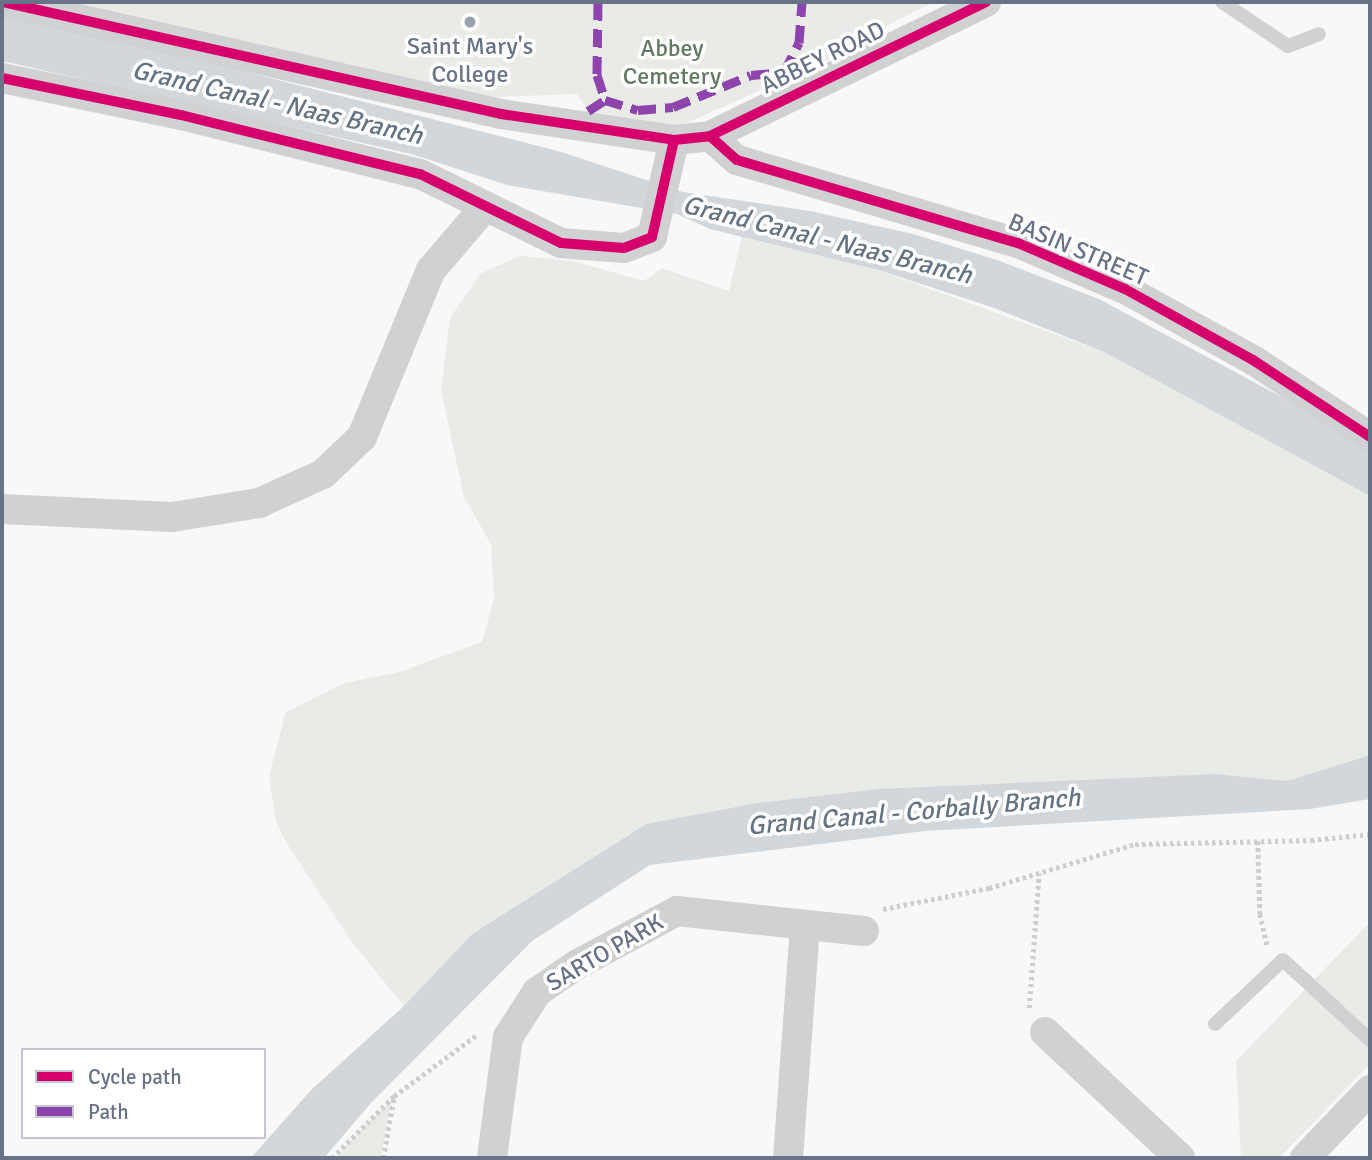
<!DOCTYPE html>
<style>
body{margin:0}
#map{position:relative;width:1372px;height:1160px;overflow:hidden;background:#f8f8f8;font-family:Signika,sans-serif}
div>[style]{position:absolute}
.built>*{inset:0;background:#e8e8ea}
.green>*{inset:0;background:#e8ebe6}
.water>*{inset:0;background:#d2d7db}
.path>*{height:4.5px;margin-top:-2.25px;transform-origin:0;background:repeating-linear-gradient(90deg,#cececf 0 3.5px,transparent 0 7px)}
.service>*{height:14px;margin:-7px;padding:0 7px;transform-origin:7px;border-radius:7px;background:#d0d1d3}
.minor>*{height:30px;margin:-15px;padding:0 15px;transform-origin:15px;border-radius:15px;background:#d0d1d3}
.quiet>*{height:9px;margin-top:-4.5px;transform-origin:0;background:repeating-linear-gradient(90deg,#8e44ad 0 18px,transparent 0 27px)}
.cycleway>*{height:10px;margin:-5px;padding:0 5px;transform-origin:5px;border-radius:5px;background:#d6006c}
.dots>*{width:19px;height:19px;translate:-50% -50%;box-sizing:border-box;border:4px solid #fff;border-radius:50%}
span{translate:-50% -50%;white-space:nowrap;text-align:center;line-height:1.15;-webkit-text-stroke:7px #fff;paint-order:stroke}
.poi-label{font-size:24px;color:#687388}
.park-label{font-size:24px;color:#637a63}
.street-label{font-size:24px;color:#687388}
.water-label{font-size:26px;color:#647483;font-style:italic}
.frame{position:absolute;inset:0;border:4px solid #687388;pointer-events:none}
.legend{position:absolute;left:21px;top:1048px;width:245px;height:91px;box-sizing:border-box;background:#fff;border:2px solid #c3c7cf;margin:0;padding:9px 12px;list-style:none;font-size:21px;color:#687388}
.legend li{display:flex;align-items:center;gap:14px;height:35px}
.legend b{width:35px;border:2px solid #c3c7cf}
</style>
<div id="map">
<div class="built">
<div style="clip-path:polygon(933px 2px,890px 22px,835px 57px,847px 23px)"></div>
</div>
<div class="green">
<div style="clip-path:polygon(22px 2px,933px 2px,860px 40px,847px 23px,835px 57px,680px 126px,588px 111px,577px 94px,496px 97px,491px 123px)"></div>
<div style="clip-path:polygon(742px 237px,881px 271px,1104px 352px,1370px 496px,1370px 755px,1287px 781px,1214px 774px,878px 789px,757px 803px,646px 824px,472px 934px,404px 1006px,351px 941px,286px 842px,276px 822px,269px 776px,286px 712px,344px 683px,399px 672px,482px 642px,494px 599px,491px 544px,464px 497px,441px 390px,450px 318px,480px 274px,520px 256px,573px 261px,644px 281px,662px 268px,729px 291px)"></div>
<div style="clip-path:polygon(1370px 922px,1370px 1064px,1279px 1158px,1241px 1158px,1236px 1061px)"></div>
<div style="clip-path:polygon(391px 1101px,381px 1158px,335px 1158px,365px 1125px)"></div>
</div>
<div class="water">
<div style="clip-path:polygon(2px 10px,558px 151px,683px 192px,810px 211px,913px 234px,997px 260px,1099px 299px,1282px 397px,1370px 453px,1370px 496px,1104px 352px,994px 308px,882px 271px,710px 229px,677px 214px,507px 185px,411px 154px,2px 61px)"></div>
<div style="clip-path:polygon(1370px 755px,1370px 799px,1310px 809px,925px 831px,650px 865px,532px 941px,371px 1103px,324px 1158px,251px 1158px,311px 1090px,404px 1006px,472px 934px,646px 824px,757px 803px,878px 789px,1214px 774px,1287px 781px)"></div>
</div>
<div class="path">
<div style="left:1258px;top:841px;width:73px;rotate:88.4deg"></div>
<div style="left:1260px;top:914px;width:32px;rotate:77deg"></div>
<div style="left:883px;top:909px;width:108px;rotate:-11.2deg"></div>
<div style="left:989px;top:888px;width:152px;rotate:-16.8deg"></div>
<div style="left:1135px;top:844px;width:176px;rotate:-1.3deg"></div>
<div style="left:1311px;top:840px;width:59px;rotate:-5.8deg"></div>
<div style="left:1029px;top:1008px;width:135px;rotate:-85.8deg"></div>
<div style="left:332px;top:1158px;width:88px;rotate:-45deg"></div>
<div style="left:394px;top:1096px;width:104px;rotate:-36.4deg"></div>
<div style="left:383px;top:1158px;width:62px;rotate:-79.8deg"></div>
</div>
<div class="service">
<div style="left:1222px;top:2px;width:79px;rotate:33.7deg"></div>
<div style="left:1288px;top:46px;width:33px;rotate:-21deg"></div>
<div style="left:1215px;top:1024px;width:93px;rotate:-43.3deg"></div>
<div style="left:1283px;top:960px;width:118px;rotate:42.6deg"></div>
</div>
<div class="minor">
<div style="left:3px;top:2px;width:510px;rotate:12.67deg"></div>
<div style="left:501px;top:114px;width:175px;rotate:8.5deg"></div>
<div style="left:674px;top:140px;width:36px;rotate:-6deg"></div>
<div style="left:710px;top:136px;width:307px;rotate:-25.9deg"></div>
<div style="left:2px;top:78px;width:183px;rotate:11.7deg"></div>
<div style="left:181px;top:115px;width:246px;rotate:13.9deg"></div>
<div style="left:420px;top:174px;width:157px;rotate:26.1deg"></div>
<div style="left:561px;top:243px;width:63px;rotate:4.5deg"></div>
<div style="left:624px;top:248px;width:30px;rotate:-21deg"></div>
<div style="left:652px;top:237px;width:99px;rotate:-77.2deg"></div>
<div style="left:710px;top:136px;width:36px;rotate:42deg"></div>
<div style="left:737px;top:160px;width:293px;rotate:16.5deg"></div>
<div style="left:1018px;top:243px;width:116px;rotate:23.3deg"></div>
<div style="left:1125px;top:289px;width:146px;rotate:29deg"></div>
<div style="left:1253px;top:360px;width:140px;rotate:33.3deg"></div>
<div style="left:2px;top:509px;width:170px;rotate:2.7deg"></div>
<div style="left:172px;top:517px;width:88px;rotate:-9.1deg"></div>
<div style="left:259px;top:503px;width:70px;rotate:-24.4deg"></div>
<div style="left:323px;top:474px;width:54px;rotate:-43.5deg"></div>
<div style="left:362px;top:437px;width:181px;rotate:-67.6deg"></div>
<div style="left:431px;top:270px;width:82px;rotate:-49.5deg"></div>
<div style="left:1045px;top:1032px;width:185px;rotate:43deg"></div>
<div style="left:492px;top:1158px;width:122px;rotate:-82.5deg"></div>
<div style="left:508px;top:1037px;width:54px;rotate:-57.2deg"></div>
<div style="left:537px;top:992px;width:47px;rotate:-34.7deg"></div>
<div style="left:576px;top:965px;width:115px;rotate:-28.1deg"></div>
<div style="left:677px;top:911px;width:188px;rotate:6.1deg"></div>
<div style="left:788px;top:1158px;width:233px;rotate:-85.8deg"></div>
<div style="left:1305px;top:1158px;width:94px;rotate:-46.3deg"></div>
</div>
<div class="quiet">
<div style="left:598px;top:2px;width:73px;rotate:90.8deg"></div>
<div style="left:597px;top:75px;width:26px;rotate:72deg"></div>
<div style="left:605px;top:100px;width:34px;rotate:17deg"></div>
<div style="left:638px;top:110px;width:35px;rotate:-5deg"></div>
<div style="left:673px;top:107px;width:84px;rotate:-22.3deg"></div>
<div style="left:751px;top:75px;width:33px;rotate:-5deg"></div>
<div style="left:784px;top:72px;width:33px;rotate:-63deg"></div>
<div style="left:799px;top:43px;width:41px;rotate:-85.8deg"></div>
<div style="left:588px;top:111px;width:20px;rotate:-33deg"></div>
</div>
<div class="cycleway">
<div style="left:3px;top:2px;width:510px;rotate:12.67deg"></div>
<div style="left:501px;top:114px;width:175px;rotate:8.5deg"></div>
<div style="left:674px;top:140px;width:36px;rotate:-6deg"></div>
<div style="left:710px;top:136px;width:307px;rotate:-25.9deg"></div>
<div style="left:2px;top:78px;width:183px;rotate:11.7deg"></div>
<div style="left:181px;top:115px;width:246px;rotate:13.9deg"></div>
<div style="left:420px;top:174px;width:157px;rotate:26.1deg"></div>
<div style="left:561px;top:243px;width:63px;rotate:4.5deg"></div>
<div style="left:624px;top:248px;width:30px;rotate:-21deg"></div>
<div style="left:652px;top:237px;width:99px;rotate:-77.2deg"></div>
<div style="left:710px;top:136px;width:36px;rotate:42deg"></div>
<div style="left:737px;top:160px;width:293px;rotate:16.5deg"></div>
<div style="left:1018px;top:243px;width:116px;rotate:23.3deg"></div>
<div style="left:1125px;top:289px;width:146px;rotate:29deg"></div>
<div style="left:1253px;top:360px;width:140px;rotate:33.3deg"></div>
</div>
<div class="dots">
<div style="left:470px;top:22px;background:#9aa2af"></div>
</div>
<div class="poi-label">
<span style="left:470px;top:61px">Saint Mary's<br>College</span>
</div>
<div class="park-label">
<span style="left:672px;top:63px">Abbey<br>Cemetery</span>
</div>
<div class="street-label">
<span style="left:823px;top:58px;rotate:-26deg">ABBEY ROAD</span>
<span style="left:1078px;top:250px;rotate:23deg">BASIN STREET</span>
<span style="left:605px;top:953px;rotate:-30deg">SARTO PARK</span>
</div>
<div class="water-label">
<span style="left:277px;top:104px;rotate:13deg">Grand Canal - Naas Branch</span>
<span style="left:827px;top:241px;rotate:14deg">Grand Canal - Naas Branch</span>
<span style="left:914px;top:813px;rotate:-5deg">Grand Canal - Corbally Branch</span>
</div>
<div class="frame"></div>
<ul class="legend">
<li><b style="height:9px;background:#d6006c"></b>Cycle path</li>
<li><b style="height:9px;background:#8e44ad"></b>Path</li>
</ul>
</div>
